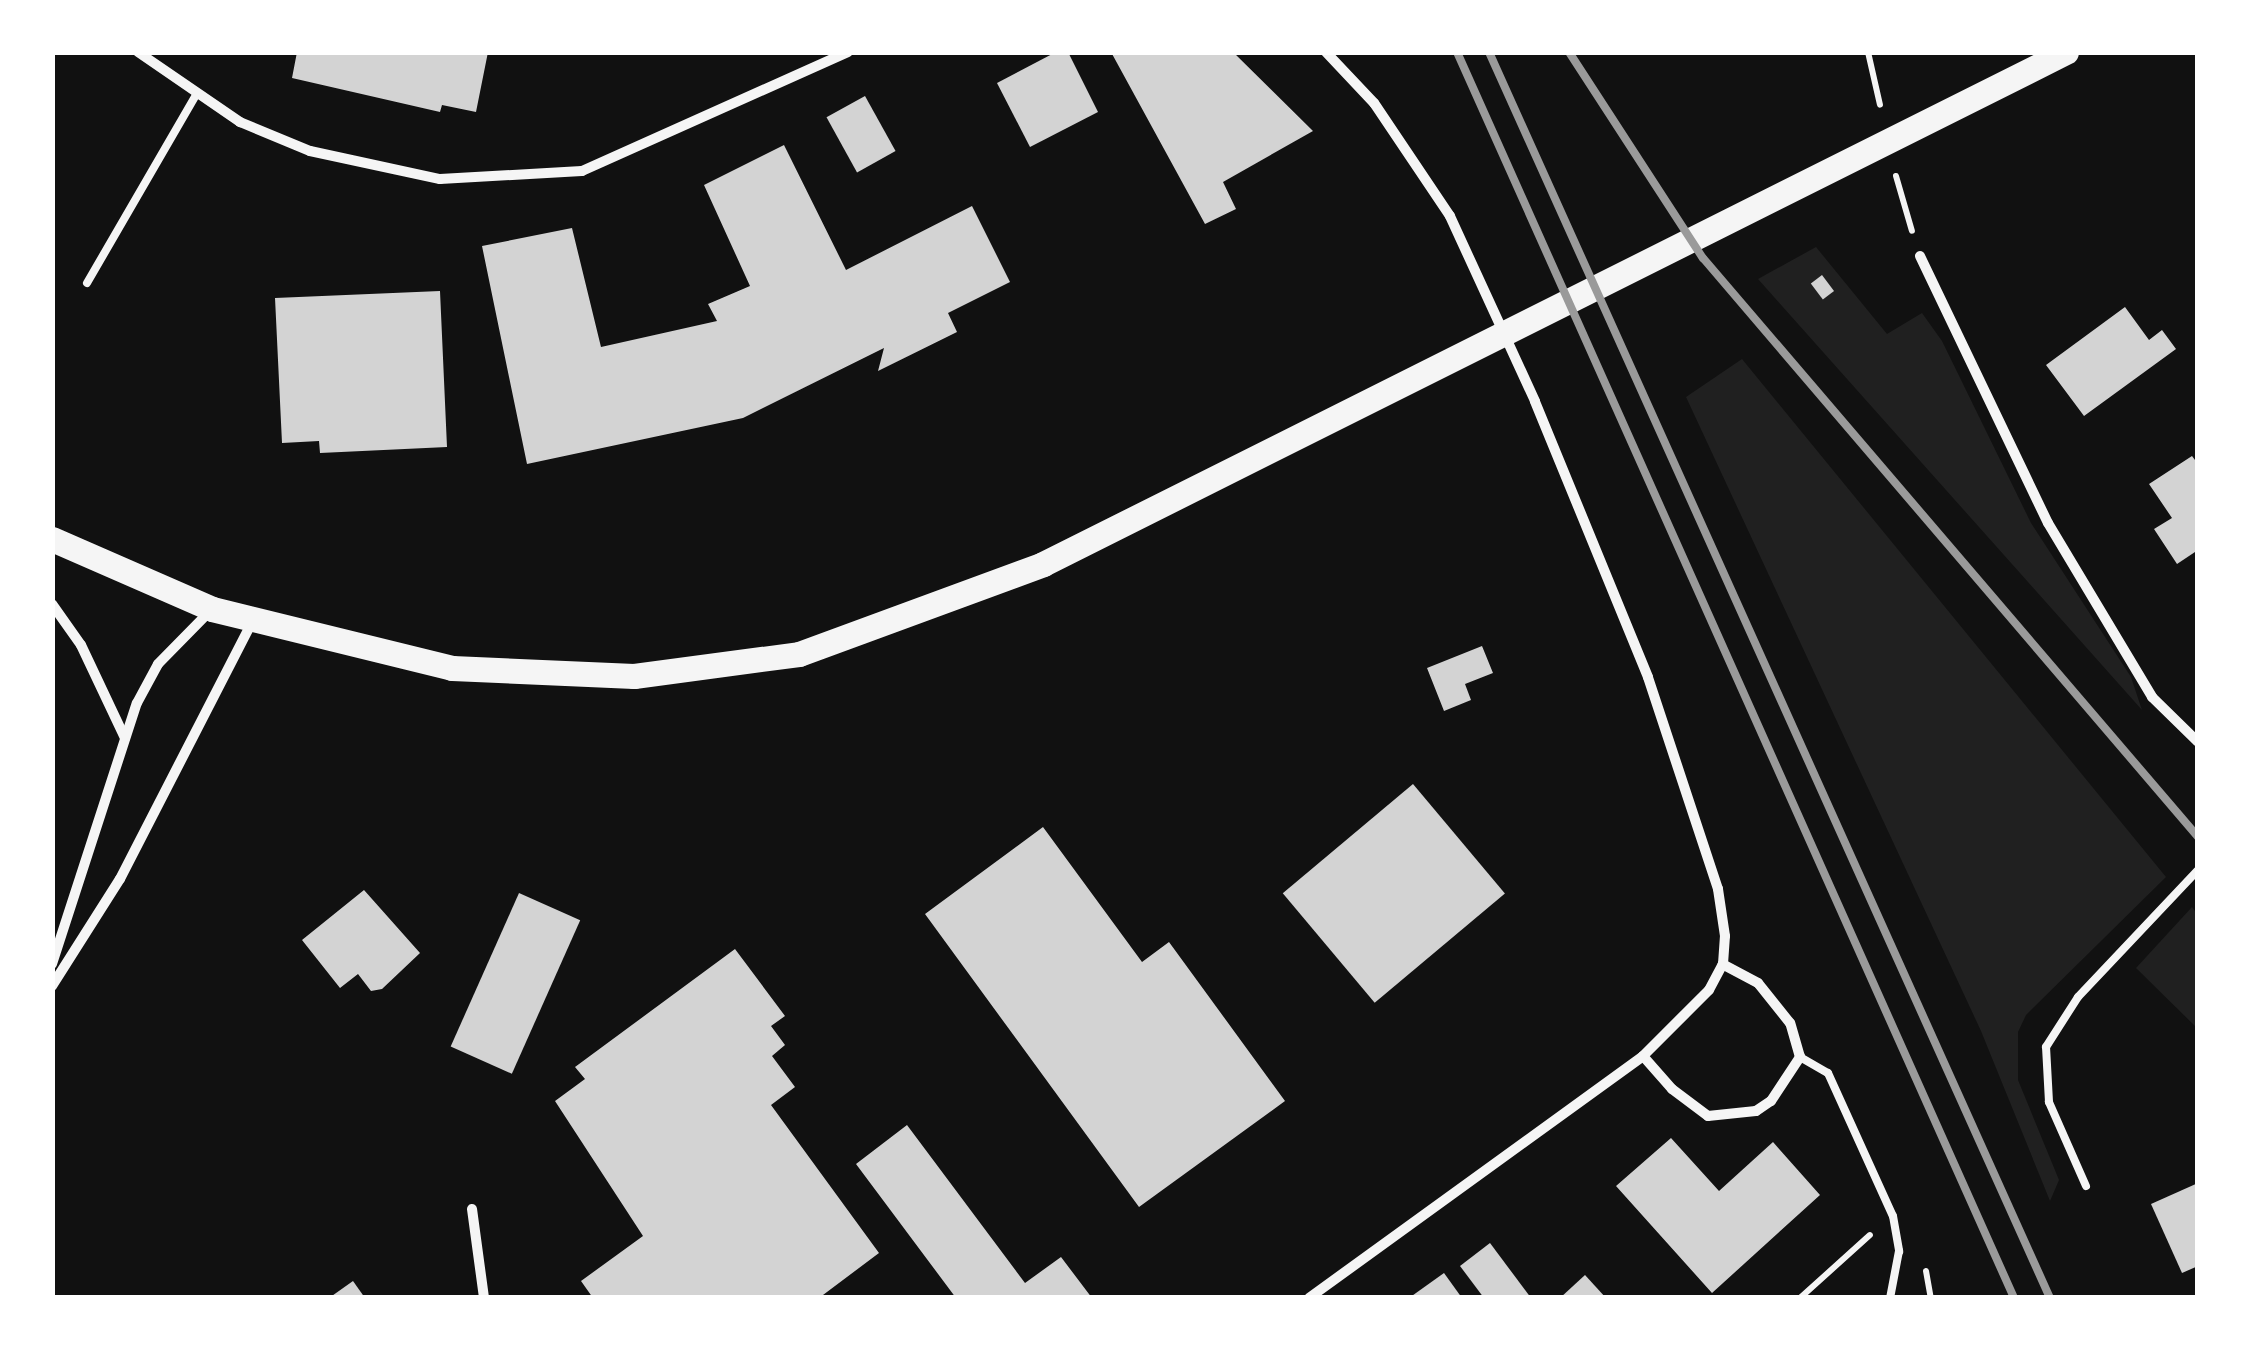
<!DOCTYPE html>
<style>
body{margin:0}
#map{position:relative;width:2250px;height:1350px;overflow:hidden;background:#111;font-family:"PT Sans",sans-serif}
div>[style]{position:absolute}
.green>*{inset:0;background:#202020}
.building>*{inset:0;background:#d3d3d3;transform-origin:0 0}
.path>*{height:6px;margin:-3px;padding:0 3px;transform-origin:3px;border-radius:3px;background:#f5f5f5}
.service>*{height:8px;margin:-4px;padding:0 4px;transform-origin:4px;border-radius:4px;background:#f5f5f5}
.minor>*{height:10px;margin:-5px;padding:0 5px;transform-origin:5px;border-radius:5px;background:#f5f5f5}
.primary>*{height:25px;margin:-12.5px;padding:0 12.5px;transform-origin:12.5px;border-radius:12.5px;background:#f5f5f5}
.rail>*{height:8px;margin:-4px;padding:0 4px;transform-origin:4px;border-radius:4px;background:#9a9a9a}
span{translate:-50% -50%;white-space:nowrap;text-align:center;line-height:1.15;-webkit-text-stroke:10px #fff;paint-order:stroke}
.frame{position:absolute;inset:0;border:55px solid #fff;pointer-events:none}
</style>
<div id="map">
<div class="green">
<div style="clip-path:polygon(1816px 247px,1887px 334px,1922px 313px,1942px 341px,2031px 523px,2131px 677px,2142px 710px,1758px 279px)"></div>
<div style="clip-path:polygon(1742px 359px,2166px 877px,2026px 1015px,2018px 1032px,2018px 1080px,2059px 1180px,2050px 1201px,1981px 1031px,1686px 397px)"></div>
<div style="clip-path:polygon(2192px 907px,2197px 914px,2197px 1028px,2136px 968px)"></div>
</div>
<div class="building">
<div style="clip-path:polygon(297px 52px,488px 52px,476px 112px,442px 105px,440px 112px,292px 78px)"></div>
<div style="clip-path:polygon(1056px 52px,1068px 52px,1098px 112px,1030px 147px,997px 83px)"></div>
<div style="clip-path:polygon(1111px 52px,1233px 52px,1313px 131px,1223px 182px,1236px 209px,1205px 224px)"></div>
<div style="left:865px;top:96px;width:63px;height:44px;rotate:61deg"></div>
<div style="clip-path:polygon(784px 145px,846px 270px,972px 206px,1010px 282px,948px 313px,957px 332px,878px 371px,884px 348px,743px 418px,527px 464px,482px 246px,572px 228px,601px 347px,717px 321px,708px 304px,750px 286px,704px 185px)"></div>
<div style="left:1822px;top:275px;width:20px;height:14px;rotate:53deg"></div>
<div style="clip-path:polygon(440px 291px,447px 447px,320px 453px,319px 441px,282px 443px,275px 298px)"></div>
<div style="clip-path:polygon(2125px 307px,2149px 340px,2162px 330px,2176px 349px,2084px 416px,2046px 365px)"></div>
<div style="clip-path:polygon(2192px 456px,2198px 464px,2198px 550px,2177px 564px,2154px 529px,2172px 518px,2149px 484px)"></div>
<div style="clip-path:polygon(1482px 646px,1493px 673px,1465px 684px,1471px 700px,1444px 711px,1427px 668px)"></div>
<div style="left:1413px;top:784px;width:143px;height:170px;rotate:50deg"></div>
<div style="clip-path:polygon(1043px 827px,1142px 962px,1169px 942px,1285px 1101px,1139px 1207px,925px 914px)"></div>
<div style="clip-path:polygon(364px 890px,420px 953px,382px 989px,371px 991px,358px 974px,340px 988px,302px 940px)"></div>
<div style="left:519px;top:893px;width:67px;height:168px;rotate:24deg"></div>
<div style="clip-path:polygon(735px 949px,785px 1016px,771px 1026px,785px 1045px,772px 1056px,795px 1087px,771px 1105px,879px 1253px,819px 1298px,593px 1298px,581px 1281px,643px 1236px,555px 1101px,585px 1079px,575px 1067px)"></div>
<div style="clip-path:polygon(907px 1125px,1025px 1283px,1061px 1257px,1092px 1298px,956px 1298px,856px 1164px)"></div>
<div style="clip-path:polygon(1671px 1138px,1719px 1191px,1773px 1142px,1820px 1195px,1712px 1293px,1616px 1186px)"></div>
<div style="clip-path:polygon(2198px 1183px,2198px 1266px,2182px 1273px,2151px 1204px)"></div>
<div style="clip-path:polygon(1490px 1243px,1531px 1298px,1484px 1298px,1460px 1266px)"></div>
<div style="clip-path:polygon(1444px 1273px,1462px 1298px,1409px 1298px)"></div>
<div style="clip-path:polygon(1585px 1275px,1606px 1298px,1560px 1298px)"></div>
<div style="clip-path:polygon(353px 1281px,365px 1298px,329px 1298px)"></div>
</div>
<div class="path">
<div style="left:1868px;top:52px;width:54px;rotate:77.2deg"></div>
<div style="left:1896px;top:176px;width:57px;rotate:73.8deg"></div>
<div style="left:1926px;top:1271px;width:27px;rotate:80deg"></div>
<div style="left:1800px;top:1298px;width:94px;rotate:-42deg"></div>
</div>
<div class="service">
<div style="left:87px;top:283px;width:217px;rotate:-59.9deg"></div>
<div style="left:1800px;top:1057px;width:32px;rotate:30deg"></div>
<div style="left:1828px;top:1073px;width:157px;rotate:65.6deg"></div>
<div style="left:1893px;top:1216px;width:36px;rotate:80deg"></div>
<div style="left:1899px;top:1251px;width:48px;rotate:100.8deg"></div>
<div style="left:2086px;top:1186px;width:92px;rotate:-113.8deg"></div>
<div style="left:2049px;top:1102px;width:55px;rotate:-93.1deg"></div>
<div style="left:2046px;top:1047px;width:59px;rotate:-57.4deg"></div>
<div style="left:2078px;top:997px;width:175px;rotate:-46.6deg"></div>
</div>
<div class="minor">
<div style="left:138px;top:52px;width:124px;rotate:34.5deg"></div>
<div style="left:240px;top:122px;width:76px;rotate:22.5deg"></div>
<div style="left:310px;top:151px;width:133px;rotate:12.2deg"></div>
<div style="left:440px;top:179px;width:142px;rotate:-3.2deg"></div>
<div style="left:582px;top:171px;width:291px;rotate:-24.1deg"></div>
<div style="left:1920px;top:256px;width:296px;rotate:64.4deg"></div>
<div style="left:2048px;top:523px;width:203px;rotate:59.1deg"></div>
<div style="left:2152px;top:697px;width:64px;rotate:44.4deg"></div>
<div style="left:52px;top:604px;width:50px;rotate:54.7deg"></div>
<div style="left:81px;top:645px;width:103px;rotate:64.7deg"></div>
<div style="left:52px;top:964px;width:274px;rotate:-72deg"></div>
<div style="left:137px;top:703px;width:44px;rotate:-61.7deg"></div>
<div style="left:158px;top:664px;width:76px;rotate:-45.5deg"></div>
<div style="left:52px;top:986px;width:127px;rotate:-57.6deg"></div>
<div style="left:120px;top:879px;width:289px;rotate:-62.8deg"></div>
<div style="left:1643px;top:1056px;width:44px;rotate:48.7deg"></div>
<div style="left:1672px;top:1089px;width:45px;rotate:36.9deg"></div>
<div style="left:1708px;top:1116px;width:48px;rotate:-5.9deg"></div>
<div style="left:1756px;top:1111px;width:18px;rotate:-34deg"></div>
<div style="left:1771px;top:1101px;width:53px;rotate:-56.6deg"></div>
<div style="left:1800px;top:1057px;width:35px;rotate:-106deg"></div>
<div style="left:1790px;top:1023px;width:51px;rotate:-128.7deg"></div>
<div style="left:1758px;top:983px;width:40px;rotate:-152deg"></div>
<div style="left:472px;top:1209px;width:90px;rotate:82.3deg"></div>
<div style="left:1309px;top:1298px;width:412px;rotate:-35.9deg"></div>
<div style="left:1643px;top:1056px;width:93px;rotate:-45deg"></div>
<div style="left:1709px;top:990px;width:30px;rotate:-62deg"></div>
<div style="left:1723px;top:964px;width:28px;rotate:-86deg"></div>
<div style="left:1725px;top:936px;width:48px;rotate:-98.5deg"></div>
<div style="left:1718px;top:889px;width:223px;rotate:-108.3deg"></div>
<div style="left:1648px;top:677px;width:298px;rotate:-112.3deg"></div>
<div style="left:1535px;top:401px;width:204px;rotate:-114.7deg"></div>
<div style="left:1450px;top:216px;width:136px;rotate:-123.9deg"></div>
<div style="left:1374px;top:103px;width:70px;rotate:-133.3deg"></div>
</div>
<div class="primary">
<div style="left:52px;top:539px;width:175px;rotate:23.6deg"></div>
<div style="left:212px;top:609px;width:247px;rotate:13.8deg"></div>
<div style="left:452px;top:668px;width:182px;rotate:2.5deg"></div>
<div style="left:634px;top:676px;width:166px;rotate:-7.6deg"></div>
<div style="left:799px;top:654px;width:260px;rotate:-20.2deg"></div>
<div style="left:1043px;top:564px;width:1144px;rotate:-26.59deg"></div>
</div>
<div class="rail">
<div style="left:1457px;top:52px;width:1365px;rotate:65.91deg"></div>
<div style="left:1489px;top:52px;width:1366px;rotate:65.76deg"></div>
<div style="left:1569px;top:52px;width:246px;rotate:57deg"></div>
<div style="left:1703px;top:258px;width:762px;rotate:49.47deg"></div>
</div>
<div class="frame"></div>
</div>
